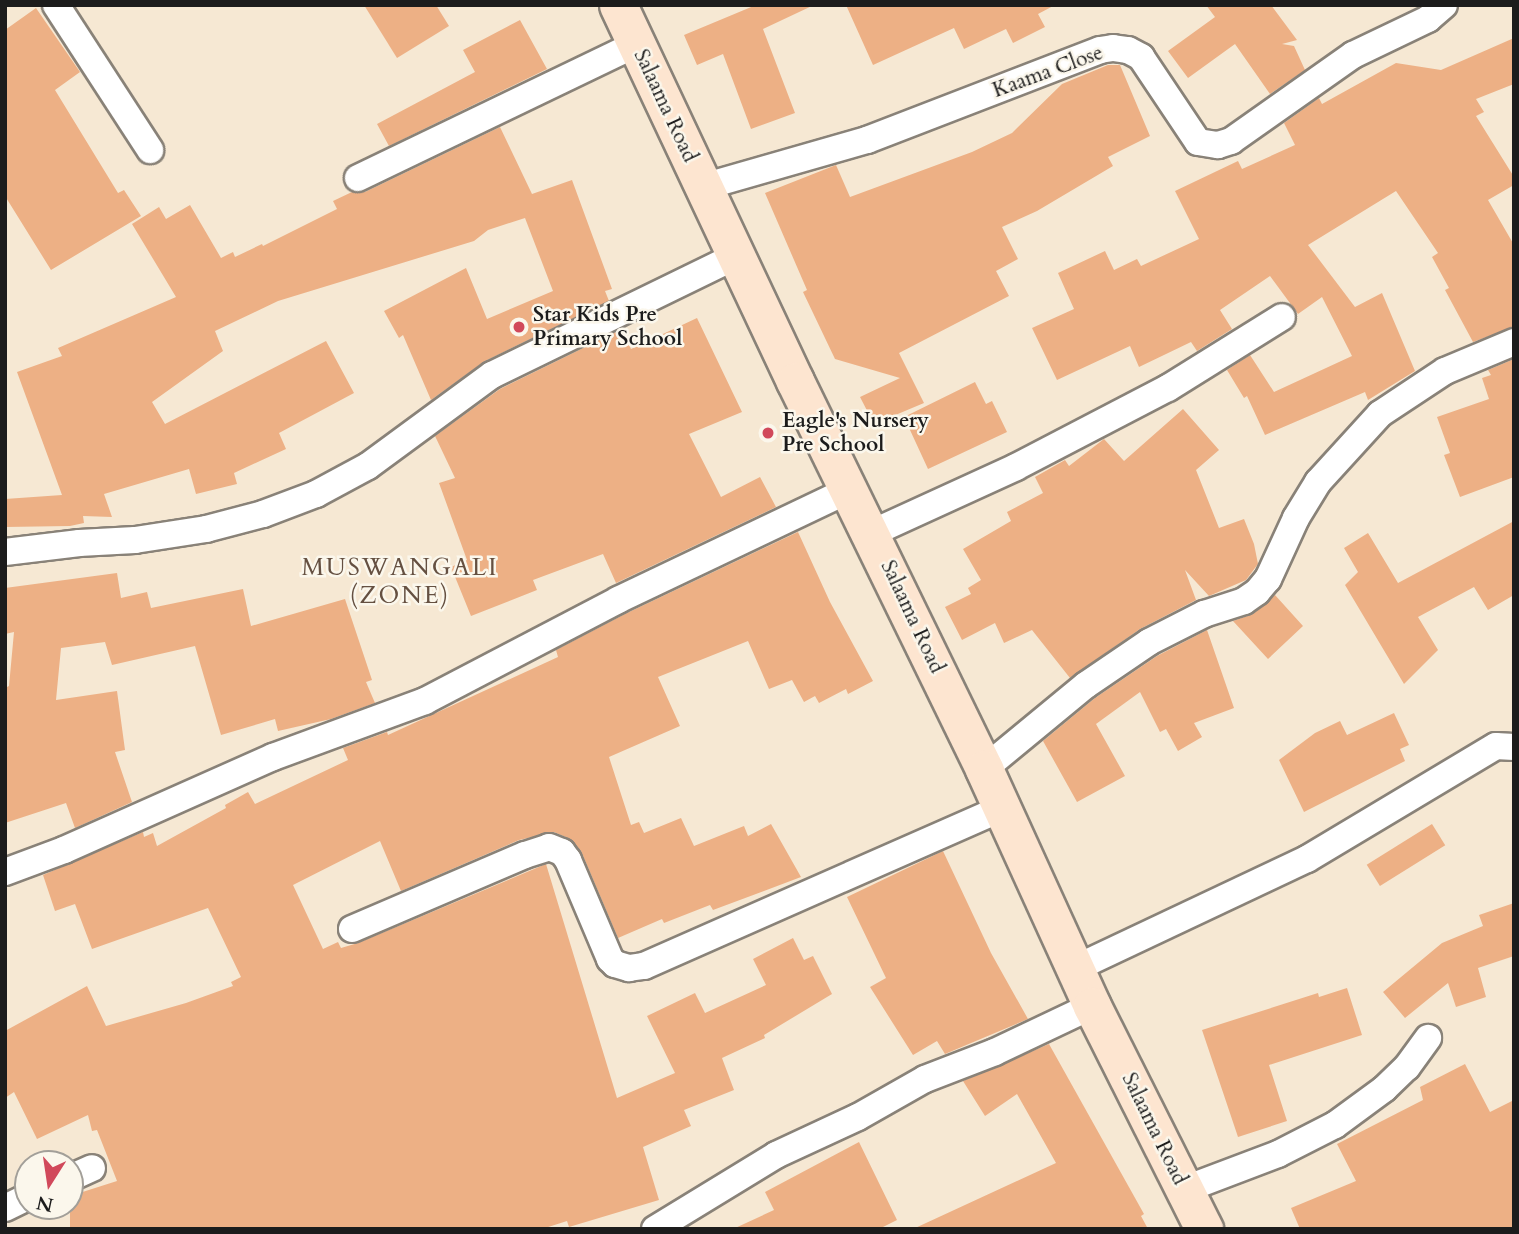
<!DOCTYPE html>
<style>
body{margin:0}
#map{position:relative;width:1519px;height:1234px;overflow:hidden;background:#f6e8d3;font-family:Cardo,serif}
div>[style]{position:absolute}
.building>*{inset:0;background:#edb085;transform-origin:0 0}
.roads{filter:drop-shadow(2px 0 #898278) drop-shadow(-2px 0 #898278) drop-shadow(0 2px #898278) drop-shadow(0 -2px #898278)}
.street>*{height:26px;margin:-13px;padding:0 13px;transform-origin:13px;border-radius:13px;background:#fff}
.secondary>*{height:37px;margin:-18.5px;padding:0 18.5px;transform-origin:18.5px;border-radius:18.5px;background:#fde5d0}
.dots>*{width:19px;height:19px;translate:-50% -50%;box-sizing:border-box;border:4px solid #fbf7ec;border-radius:50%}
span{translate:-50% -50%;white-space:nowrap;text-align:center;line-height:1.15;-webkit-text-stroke:5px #fbf7ec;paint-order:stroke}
.street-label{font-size:21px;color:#1c1c1c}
.poi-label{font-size:21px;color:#1c1c1c;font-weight:700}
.left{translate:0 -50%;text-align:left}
.quarter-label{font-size:24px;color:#655041;letter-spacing:2px}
.frame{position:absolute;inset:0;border:7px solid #1c1c1c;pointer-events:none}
.north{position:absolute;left:14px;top:1150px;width:70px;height:70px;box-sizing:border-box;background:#fbf7ec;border:2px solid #a29f99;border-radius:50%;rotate:192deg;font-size:19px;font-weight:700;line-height:28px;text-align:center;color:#1c1c1c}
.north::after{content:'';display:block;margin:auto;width:24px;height:32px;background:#d1495b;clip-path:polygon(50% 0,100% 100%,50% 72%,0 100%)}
</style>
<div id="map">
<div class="building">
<div style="clip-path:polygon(364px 5px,436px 5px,449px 26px,397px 58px)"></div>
<div style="clip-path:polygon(756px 5px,814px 5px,763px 29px,795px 113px,751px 129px,723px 54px,697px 65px,684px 35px)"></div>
<div style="clip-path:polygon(846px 5px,1055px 5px,1038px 14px,1045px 27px,1013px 43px,1006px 29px,964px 49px,954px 28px,873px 65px)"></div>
<div style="clip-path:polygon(1206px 5px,1271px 5px,1297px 40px,1282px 44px,1294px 46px,1305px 70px,1270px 94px,1235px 44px,1188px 78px,1168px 51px,1215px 17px)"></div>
<div style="clip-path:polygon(36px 8px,80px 72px,55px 90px,118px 193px,124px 190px,141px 216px,51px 270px,5px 196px,5px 30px)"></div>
<div style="clip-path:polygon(520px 20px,547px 69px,389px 146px,377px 124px,475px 72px,463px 50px)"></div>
<div style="clip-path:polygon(1514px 38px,1514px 84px,1476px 99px,1484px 112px,1476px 116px,1514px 177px,1514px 185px,1488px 200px,1514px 245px,1514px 327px,1473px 342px,1445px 290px,1449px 288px,1432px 257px,1438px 253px,1396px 191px,1308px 245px,1355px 307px,1382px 293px,1415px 371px,1368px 400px,1365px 392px,1265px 435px,1247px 396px,1244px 398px,1227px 370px,1250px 355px,1274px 392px,1352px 356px,1322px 297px,1298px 314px,1270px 276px,1220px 310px,1232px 329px,1197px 351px,1191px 342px,1139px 367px,1130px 346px,1057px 380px,1032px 328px,1074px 309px,1058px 273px,1105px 251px,1114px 270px,1137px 259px,1141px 266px,1199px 239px,1175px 191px,1238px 161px,1242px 169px,1295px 145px,1284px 123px,1319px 98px,1322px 104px,1396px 63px,1441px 70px)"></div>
<div style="clip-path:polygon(1108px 65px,1120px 65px,1150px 136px,1108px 157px,1113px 166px,1037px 211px,1002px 227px,1018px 259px,996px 271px,1009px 296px,899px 353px,924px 403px,874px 424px,860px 397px,900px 378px,835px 359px,803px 292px,807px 290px,765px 193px,836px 165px,850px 197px,972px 152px,1012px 133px,1062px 84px)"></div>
<div style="clip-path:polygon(500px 127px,532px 194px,572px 180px,612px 289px,605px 291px,609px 301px,485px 361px,431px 400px,403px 335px,399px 338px,384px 311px,466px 268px,487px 319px,553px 291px,525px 218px,488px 230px,474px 241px,278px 301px,215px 331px,223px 351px,152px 402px,165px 424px,326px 341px,354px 393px,279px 433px,286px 449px,234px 473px,237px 484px,196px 494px,189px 469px,104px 494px,112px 517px,83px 516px,84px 523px,70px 526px,5px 527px,5px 499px,62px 495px,17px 372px,62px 356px,58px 348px,176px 297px,132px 224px,159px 207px,166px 219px,190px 205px,221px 258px,233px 252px,235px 257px,262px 244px,263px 246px,337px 209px,333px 201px,352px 192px,365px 192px)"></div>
<div style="clip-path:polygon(697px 318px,742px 412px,689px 434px,721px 497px,760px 477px,776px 507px,616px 583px,603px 554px,533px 580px,537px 590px,471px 616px,451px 567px,467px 560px,439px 483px,455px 478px,435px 436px,500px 389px,622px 329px,631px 349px)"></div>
<div style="clip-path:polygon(1514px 359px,1514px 477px,1460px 497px,1444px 455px,1450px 453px,1437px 417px,1489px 399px,1482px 378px,1491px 375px,1488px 370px)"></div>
<div style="clip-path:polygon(975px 382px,986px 404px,992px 401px,1007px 432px,928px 469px,904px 417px)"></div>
<div style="clip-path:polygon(1183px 409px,1219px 450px,1196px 470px,1219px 528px,1244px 519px,1254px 544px,1258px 564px,1246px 580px,1209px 596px,1185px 570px,1196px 600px,1140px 629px,1070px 678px,1032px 630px,1004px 643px,995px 623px,962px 640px,945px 607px,971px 594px,968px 588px,981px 580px,963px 549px,1011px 521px,1007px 512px,1043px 493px,1035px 477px,1065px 460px,1069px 466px,1104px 439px,1124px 461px)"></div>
<div style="clip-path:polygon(1514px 521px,1514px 595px,1488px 610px,1474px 587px,1418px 617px,1438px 650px,1404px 684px,1345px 585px,1358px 572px,1344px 548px,1368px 533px,1398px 583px)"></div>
<div style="clip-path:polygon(798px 532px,830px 602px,873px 681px,848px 694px,846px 689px,819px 703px,815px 696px,804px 702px,792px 680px,769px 689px,748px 641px,658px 677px,680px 726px,609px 757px,631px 825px,639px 822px,644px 833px,681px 818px,694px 846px,744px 826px,748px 836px,771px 824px,801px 877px,713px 910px,710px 905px,664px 923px,662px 919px,618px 938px,581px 851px,568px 838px,554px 832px,519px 840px,401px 891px,380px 841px,293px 885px,323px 949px,338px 942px,341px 948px,358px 943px,546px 864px,617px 1098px,675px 1073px,647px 1016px,695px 993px,705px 1013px,766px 985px,753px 959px,793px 938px,804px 960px,813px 956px,832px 994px,764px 1035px,765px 1038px,722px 1058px,734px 1090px,684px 1110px,691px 1126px,643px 1147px,659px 1200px,569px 1227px,567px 1221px,542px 1229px,70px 1229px,70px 1196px,117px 1181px,97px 1130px,92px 1131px,88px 1115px,37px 1139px,14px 1092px,5px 1098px,5px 1031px,87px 986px,106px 1026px,186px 1003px,233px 986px,231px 982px,241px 977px,208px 908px,92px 949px,75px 904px,55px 911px,43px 875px,143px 832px,144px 837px,153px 833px,157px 846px,226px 808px,225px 805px,248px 792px,255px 804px,348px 760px,343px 748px,387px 732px,388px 735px,558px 657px,556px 650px,625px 614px)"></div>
<div style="clip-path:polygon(117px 573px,121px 598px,147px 592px,151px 608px,243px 589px,251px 626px,345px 599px,372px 680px,366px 682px,375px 703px,331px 719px,278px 731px,275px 719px,221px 735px,195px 646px,112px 665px,105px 642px,61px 648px,56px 700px,117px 691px,125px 750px,115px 752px,132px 802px,75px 828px,66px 803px,5px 823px,5px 688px,9px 686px,14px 632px,5px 634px,5px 588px)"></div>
<div style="clip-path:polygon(1275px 595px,1303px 626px,1268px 659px,1233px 621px,1253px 614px)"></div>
<div style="clip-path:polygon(1207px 630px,1234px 708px,1194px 723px,1202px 737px,1178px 751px,1166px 729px,1160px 732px,1140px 692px,1096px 724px,1125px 776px,1077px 802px,1043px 741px,1095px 698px,1157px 656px)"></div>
<div style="clip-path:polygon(1394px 713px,1409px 745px,1400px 749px,1405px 761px,1304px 812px,1279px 760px,1315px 733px,1340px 721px,1347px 735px)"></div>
<div style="left:1432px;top:824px;width:25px;height:77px;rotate:58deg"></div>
<div style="clip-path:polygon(943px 851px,991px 953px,1028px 1019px,945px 1054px,937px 1041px,913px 1055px,870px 987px,886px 978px,847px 897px)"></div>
<div style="clip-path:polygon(1514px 903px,1514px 956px,1478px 968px,1486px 997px,1456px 1007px,1448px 983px,1405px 1018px,1383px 992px,1442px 943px,1483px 926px,1479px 915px)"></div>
<div style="clip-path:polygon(1347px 988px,1362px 1035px,1269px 1065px,1287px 1121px,1238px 1137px,1202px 1030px,1318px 993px,1319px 997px)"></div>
<div style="clip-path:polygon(1049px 1044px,1144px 1214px,1141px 1216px,1148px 1229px,913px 1229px,1056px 1163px,1017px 1094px,985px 1116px,963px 1081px)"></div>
<div style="clip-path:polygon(1465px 1064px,1490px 1112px,1514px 1100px,1514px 1229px,1300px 1229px,1291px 1208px,1356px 1181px,1337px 1144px,1423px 1100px,1420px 1087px)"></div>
<div style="clip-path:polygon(859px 1142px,897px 1220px,879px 1229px,733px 1229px,774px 1210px,765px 1192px)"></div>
</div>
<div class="roads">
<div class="street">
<div style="left:56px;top:5px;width:173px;rotate:57deg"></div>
<div style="left:358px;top:178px;width:309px;rotate:-25.7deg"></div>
<div style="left:703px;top:187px;width:171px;rotate:-16deg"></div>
<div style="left:867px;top:140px;width:250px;rotate:-21.1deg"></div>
<div style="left:1100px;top:50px;width:13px;rotate:-9deg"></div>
<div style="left:1113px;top:48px;width:15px;rotate:8deg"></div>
<div style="left:1128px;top:50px;width:15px;rotate:28deg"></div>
<div style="left:1141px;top:57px;width:102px;rotate:56.2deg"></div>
<div style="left:1198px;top:142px;width:20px;rotate:9deg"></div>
<div style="left:1218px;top:145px;width:14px;rotate:-17deg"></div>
<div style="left:1231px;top:141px;width:149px;rotate:-35.2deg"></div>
<div style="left:1353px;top:55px;width:83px;rotate:-25.6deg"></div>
<div style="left:1428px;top:19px;width:21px;rotate:-41deg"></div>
<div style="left:872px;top:533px;width:158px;rotate:-24.6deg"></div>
<div style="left:1016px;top:467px;width:171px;rotate:-27.5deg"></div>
<div style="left:1168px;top:388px;width:134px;rotate:-31.9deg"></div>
<div style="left:5px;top:552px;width:75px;rotate:-6.9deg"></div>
<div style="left:79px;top:543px;width:56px;rotate:-3.1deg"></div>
<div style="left:135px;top:540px;width:72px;rotate:-8.8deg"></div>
<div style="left:206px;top:529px;width:59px;rotate:-14.7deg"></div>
<div style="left:263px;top:514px;width:57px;rotate:-20.7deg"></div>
<div style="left:316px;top:494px;width:59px;rotate:-28.3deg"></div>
<div style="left:368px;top:466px;width:154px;rotate:-36.3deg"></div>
<div style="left:492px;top:375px;width:271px;rotate:-26deg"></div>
<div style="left:984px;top:769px;width:132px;rotate:-39.5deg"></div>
<div style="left:1086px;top:685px;width:76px;rotate:-34.3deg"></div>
<div style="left:1149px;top:642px;width:62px;rotate:-27deg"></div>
<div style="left:1204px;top:614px;width:42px;rotate:-18deg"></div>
<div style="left:1244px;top:601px;width:16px;rotate:-35deg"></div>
<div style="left:1257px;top:592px;width:17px;rotate:-50deg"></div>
<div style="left:1268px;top:579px;width:67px;rotate:-65.3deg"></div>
<div style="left:1296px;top:518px;width:42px;rotate:-58.6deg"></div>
<div style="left:1318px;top:482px;width:92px;rotate:-47.6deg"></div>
<div style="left:1380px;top:414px;width:78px;rotate:-33.5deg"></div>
<div style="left:1445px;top:371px;width:75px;rotate:-22.8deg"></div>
<div style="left:5px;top:872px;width:63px;rotate:-20.4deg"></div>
<div style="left:64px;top:850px;width:229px;rotate:-24deg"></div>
<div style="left:273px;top:757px;width:162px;rotate:-20.2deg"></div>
<div style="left:425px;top:701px;width:218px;rotate:-27.6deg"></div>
<div style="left:618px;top:600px;width:256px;rotate:-25.5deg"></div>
<div style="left:352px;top:929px;width:188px;rotate:-23.2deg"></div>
<div style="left:525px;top:855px;width:25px;rotate:-18deg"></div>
<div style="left:549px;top:847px;width:14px;rotate:21deg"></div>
<div style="left:562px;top:852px;width:10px;rotate:53deg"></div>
<div style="left:568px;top:860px;width:108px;rotate:67deg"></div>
<div style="left:610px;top:959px;width:7px;rotate:45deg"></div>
<div style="left:615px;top:964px;width:15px;rotate:16deg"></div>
<div style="left:629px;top:968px;width:15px;rotate:-8deg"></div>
<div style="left:644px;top:966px;width:389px;rotate:-23.8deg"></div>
<div style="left:1074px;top:969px;width:258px;rotate:-25.3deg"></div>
<div style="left:1307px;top:859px;width:220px;rotate:-30.9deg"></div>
<div style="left:1496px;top:746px;width:18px;rotate:3deg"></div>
<div style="left:70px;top:1178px;width:24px;rotate:-24deg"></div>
<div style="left:1183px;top:1190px;width:102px;rotate:-20.8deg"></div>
<div style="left:1278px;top:1154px;width:64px;rotate:-27deg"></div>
<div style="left:1335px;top:1125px;width:61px;rotate:-36.3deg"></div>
<div style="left:1384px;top:1089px;width:32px;rotate:-44deg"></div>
<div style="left:1407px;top:1067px;width:36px;rotate:-54deg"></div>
<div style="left:5px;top:1208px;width:25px;rotate:-26deg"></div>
<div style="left:655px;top:1229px;width:142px;rotate:-31.4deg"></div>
<div style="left:776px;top:1155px;width:90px;rotate:-24.9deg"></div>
<div style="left:858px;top:1117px;width:77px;rotate:-29.6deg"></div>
<div style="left:925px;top:1079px;width:75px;rotate:-21.1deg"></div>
<div style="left:995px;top:1052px;width:107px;rotate:-25.4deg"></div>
</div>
<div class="secondary">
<div style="left:618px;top:5px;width:416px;rotate:64.8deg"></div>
<div style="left:795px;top:381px;width:432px;rotate:64deg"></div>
<div style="left:984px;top:769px;width:260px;rotate:65.5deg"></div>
<div style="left:1092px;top:1006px;width:250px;rotate:63.3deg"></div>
</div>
</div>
<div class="dots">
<div style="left:519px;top:327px;background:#d1495b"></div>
<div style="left:768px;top:433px;background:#d1495b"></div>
</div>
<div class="street-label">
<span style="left:1048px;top:72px;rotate:-20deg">Kaama Close</span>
<span style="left:665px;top:106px;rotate:65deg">Salaama Road</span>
<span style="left:912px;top:617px;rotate:65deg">Salaama Road</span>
<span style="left:1154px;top:1129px;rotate:64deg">Salaama Road</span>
</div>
<div class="poi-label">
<span class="left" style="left:533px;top:327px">Star Kids Pre<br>Primary School</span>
<span class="left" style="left:782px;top:433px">Eagle's Nursery<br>Pre School</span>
</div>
<div class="quarter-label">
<span style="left:400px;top:582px">MUSWANGALI<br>(ZONE)</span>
</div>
<div class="frame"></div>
<div class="north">N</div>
</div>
